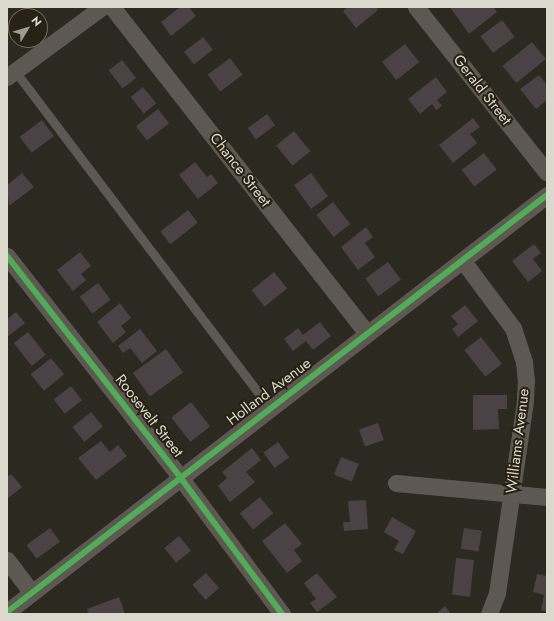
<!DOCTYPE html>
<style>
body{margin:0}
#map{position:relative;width:554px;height:621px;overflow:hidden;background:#2c2921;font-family:Jost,sans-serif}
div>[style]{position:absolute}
.building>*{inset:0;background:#4a4244;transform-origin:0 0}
.service>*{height:9px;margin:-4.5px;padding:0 4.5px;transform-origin:4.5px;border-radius:4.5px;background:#5e5852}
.minor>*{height:17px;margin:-8.5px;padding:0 8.5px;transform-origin:8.5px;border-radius:8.5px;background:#5e5852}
.cycleway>*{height:6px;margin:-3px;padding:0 3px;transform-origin:3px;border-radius:3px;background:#51ab58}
span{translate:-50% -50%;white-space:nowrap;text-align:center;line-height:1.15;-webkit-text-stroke:4px #272213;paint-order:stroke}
.street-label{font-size:15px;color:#dbd8ce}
.frame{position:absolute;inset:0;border:8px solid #dbd8ce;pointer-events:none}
.north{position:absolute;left:8px;top:8px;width:40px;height:40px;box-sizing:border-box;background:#272213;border:1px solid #6f6b5e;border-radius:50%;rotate:52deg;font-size:11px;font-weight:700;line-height:16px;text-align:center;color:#dbd8ce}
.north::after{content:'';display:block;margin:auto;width:14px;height:18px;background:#9e9b91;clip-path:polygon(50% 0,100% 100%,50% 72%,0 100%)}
</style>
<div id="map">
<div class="building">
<div style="clip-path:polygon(180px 7px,189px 7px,196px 16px,171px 36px,161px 22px)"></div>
<div style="clip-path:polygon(348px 7px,376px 7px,378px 10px,356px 28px,343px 11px)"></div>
<div style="clip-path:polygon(450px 7px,493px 7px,497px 12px,469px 34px)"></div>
<div style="left:502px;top:20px;width:21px;height:27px;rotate:53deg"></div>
<div style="left:203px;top:37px;width:16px;height:24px;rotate:52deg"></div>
<div style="left:532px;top:42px;width:22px;height:38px;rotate:51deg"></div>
<div style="left:405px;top:44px;width:23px;height:29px;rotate:52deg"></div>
<div style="left:230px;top:58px;width:21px;height:28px;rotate:53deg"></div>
<div style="left:122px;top:60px;width:23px;height:17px;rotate:52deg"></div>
<div style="clip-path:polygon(539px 75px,547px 85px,547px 100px,536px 109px,520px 89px)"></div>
<div style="clip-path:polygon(436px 77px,447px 92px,437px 100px,442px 106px,436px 110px,432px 104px,420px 114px,408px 99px)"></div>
<div style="left:143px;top:87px;width:21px;height:16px;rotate:51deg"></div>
<div style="left:158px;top:109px;width:18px;height:28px;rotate:52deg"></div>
<div style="left:267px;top:114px;width:14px;height:24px;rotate:54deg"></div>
<div style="clip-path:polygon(473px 118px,480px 127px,470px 134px,477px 143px,453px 163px,439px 145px)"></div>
<div style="left:42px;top:120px;width:20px;height:28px;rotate:53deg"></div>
<div style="left:294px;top:131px;width:26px;height:23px;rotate:51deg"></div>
<div style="left:484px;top:153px;width:21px;height:28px;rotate:53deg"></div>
<div style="clip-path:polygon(195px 162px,207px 177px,211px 174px,218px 183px,198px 199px,179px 175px)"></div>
<div style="clip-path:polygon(22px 173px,34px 187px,9px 206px,7px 185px)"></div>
<div style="left:311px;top:173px;width:29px;height:21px;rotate:54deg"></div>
<div style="left:333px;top:202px;width:28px;height:21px;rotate:52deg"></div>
<div style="left:188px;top:210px;width:16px;height:35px;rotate:52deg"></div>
<div style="clip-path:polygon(366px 227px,373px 237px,365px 243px,375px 257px,358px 270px,341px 247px)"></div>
<div style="clip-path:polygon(534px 244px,541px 253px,533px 259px,542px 271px,528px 282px,512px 261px)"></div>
<div style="clip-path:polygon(80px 252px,91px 266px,81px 274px,86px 280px,73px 291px,57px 270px)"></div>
<div style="left:388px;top:262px;width:22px;height:28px;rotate:54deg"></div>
<div style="left:274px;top:272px;width:21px;height:29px;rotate:51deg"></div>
<div style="left:98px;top:283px;width:21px;height:23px;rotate:53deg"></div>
<div style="clip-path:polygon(120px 303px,131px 318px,121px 326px,126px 332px,113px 343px,97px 322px)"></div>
<div style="clip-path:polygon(465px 305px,478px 321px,458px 337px,452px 329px,458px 324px,451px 316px)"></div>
<div style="clip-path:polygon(16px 312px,25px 323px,7px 337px,7px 319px)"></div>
<div style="clip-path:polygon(320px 322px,331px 336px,313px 350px,306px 341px,293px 351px,284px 339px,298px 328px,303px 335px)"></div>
<div style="clip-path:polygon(140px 329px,157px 351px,142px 363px,130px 348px,123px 353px,118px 346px)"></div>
<div style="left:28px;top:332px;width:29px;height:18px;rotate:52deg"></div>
<div style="left:481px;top:337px;width:34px;height:21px;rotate:52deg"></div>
<div style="left:166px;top:349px;width:29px;height:41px;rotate:54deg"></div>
<div style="left:51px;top:358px;width:21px;height:26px;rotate:51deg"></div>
<div style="left:71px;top:386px;width:18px;height:22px;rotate:52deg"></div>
<div style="clip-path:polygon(473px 395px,507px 395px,507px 409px,498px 409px,499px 429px,473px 430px)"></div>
<div style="left:191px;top:402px;width:31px;height:25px;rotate:52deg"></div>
<div style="left:91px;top:412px;width:19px;height:24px;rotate:51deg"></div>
<div style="left:378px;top:423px;width:18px;height:20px;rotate:71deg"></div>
<div style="clip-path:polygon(101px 441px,110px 452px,118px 445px,127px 456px,96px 480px,78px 458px)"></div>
<div style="left:278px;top:442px;width:19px;height:18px;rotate:54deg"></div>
<div style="clip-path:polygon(252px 448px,261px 460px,246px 472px,255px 482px,230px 502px,218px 486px,227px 478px,222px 472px)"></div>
<div style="left:341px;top:457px;width:19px;height:19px;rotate:21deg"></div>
<div style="clip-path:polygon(11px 474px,22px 487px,7px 499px,7px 477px)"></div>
<div style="left:260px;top:497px;width:21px;height:26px;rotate:51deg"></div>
<div style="clip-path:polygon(366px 500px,368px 529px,344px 531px,343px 522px,350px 522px,348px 501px)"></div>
<div style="clip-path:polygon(392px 517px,416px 531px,403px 554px,394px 550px,399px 541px,384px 532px)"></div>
<div style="clip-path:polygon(285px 523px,302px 544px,294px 550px,302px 561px,287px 573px,262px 541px)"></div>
<div style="left:50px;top:528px;width:17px;height:29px;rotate:54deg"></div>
<div style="left:464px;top:528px;width:18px;height:21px;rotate:9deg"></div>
<div style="left:179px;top:536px;width:19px;height:19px;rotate:51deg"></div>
<div style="left:456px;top:558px;width:18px;height:37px;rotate:6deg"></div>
<div style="left:206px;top:573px;width:20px;height:18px;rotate:49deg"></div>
<div style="clip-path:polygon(317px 573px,337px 597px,317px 612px,310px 603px,316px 599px,304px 583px)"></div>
<div style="clip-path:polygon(537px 574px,547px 576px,547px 612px,541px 610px,544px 595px,533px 592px)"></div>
<div style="clip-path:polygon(119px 597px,125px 614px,89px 614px,87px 609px)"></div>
<div style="clip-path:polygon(445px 606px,451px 614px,436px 614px)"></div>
</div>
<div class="service">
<div style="left:15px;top:71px;width:423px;rotate:52.9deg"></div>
</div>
<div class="minor">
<div style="left:112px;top:7px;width:414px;rotate:52deg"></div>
<div style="left:416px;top:7px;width:211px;rotate:51.7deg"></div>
<div style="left:7px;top:77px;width:118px;rotate:-36.4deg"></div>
<div style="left:7px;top:256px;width:281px;rotate:51.9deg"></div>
<div style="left:180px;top:477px;width:171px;rotate:53.3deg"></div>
<div style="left:463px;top:261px;width:84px;rotate:53.3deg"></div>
<div style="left:513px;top:328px;width:36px;rotate:72deg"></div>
<div style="left:524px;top:362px;width:18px;rotate:84deg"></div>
<div style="left:526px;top:380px;width:21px;rotate:93deg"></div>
<div style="left:525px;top:401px;width:194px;rotate:98.3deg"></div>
<div style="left:497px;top:593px;width:22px;rotate:111deg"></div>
<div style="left:396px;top:483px;width:152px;rotate:5.3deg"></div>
<div style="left:7px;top:560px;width:41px;rotate:52.9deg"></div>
<div style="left:7px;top:612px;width:682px;rotate:-37.68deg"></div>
</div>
<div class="cycleway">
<div style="left:7px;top:256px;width:281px;rotate:51.9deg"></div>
<div style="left:180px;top:477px;width:171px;rotate:53.3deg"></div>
<div style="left:7px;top:612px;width:682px;rotate:-37.68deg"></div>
</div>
<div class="street-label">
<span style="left:482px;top:90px;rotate:52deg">Gerald Street</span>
<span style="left:240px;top:170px;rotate:52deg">Chance Street</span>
<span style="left:269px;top:392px;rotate:-37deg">Holland Avenue</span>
<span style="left:149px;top:416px;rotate:52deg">Roosevelt Street</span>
<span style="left:518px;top:441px;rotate:-83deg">Williams Avenue</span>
</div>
<div class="frame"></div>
<div class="north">N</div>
</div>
